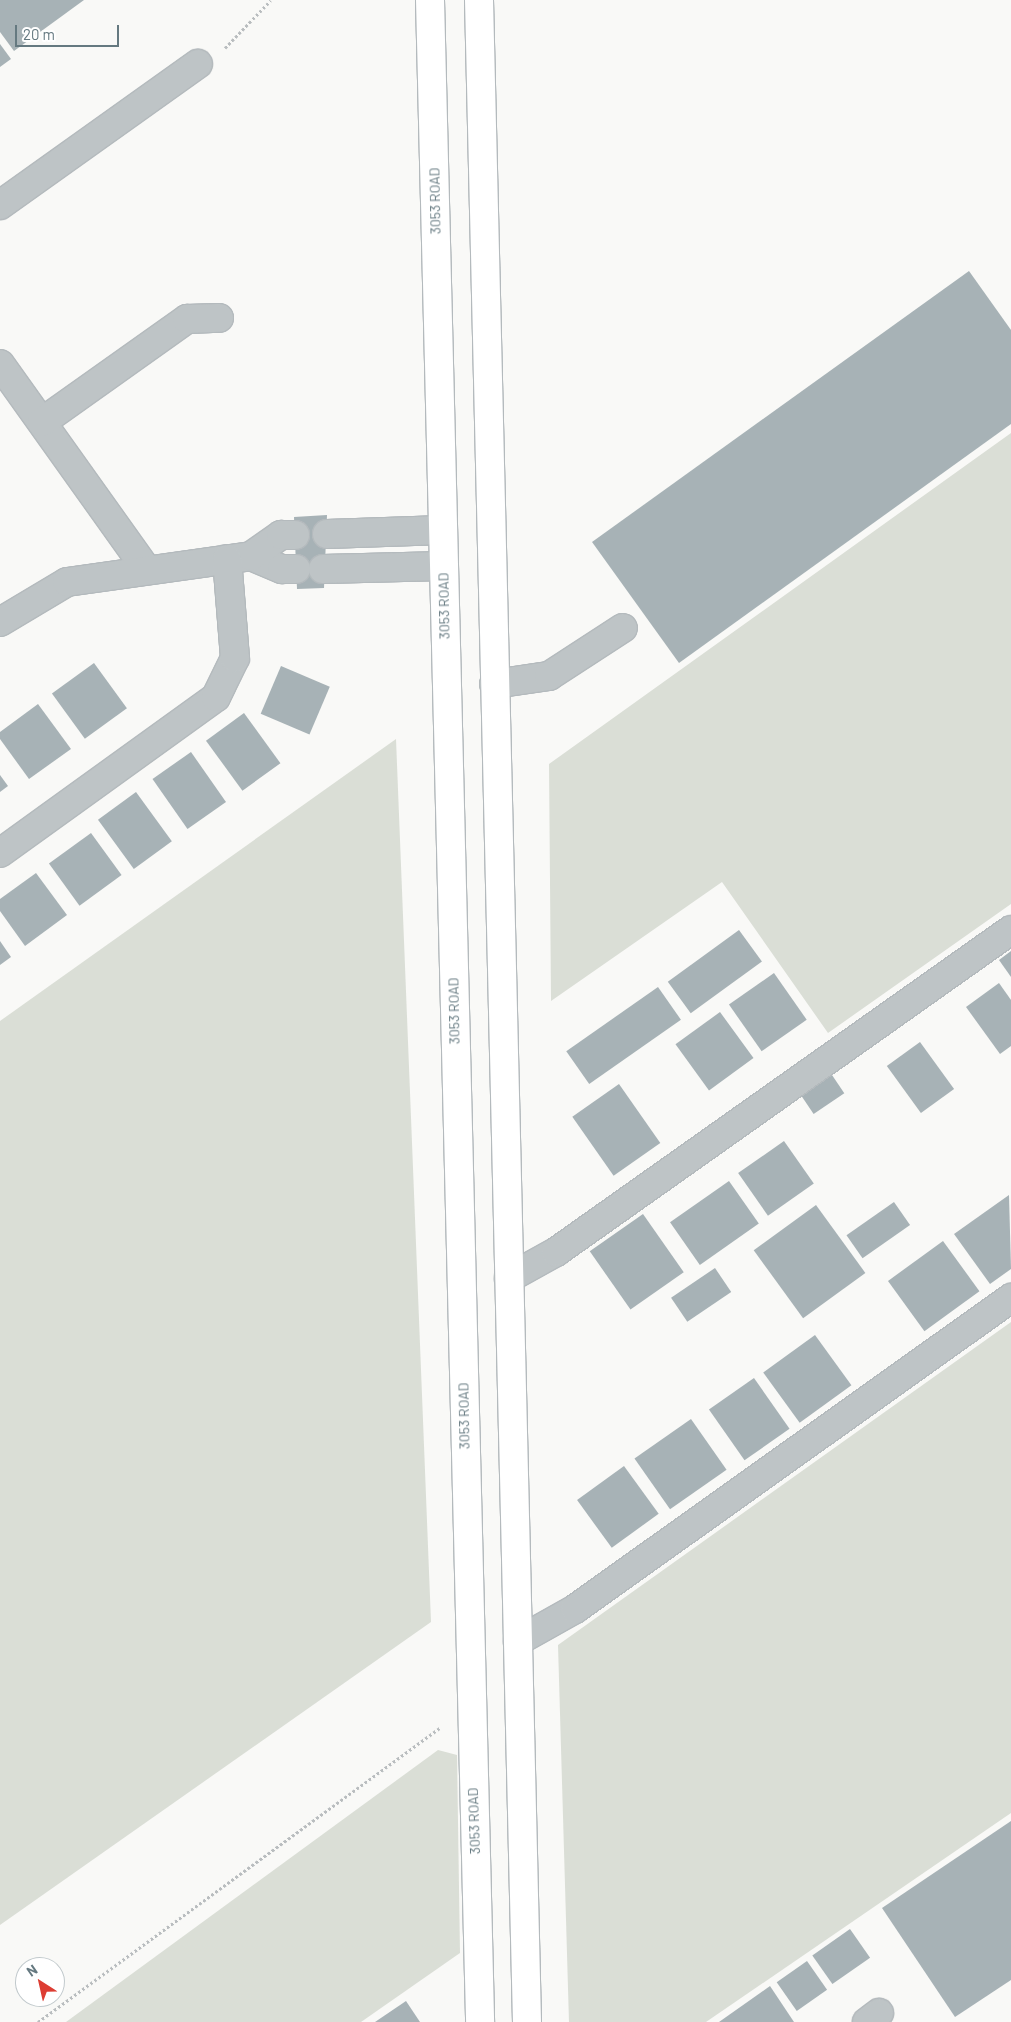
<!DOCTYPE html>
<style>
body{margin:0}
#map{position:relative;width:1011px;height:2022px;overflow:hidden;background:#f9f9f7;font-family:Barlow,sans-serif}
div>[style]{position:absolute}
.green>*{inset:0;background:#daded6}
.building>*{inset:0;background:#a7b2b6;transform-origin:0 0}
.path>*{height:3px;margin-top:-1.5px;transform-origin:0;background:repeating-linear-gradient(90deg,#b9bdbf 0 2.5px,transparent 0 5px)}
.roads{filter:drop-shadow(1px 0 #b4babd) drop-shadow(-1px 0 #b4babd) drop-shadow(0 1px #b4babd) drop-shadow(0 -1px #b4babd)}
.minor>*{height:28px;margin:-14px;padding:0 14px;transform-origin:14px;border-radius:14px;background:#bec4c6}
.major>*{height:28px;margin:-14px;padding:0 14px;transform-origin:14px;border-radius:14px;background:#fff}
span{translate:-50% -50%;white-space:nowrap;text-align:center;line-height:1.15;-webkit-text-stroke:5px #fff;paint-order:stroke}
.street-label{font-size:14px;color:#657980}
.north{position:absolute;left:15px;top:1957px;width:50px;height:50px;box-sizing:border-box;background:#fff;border:1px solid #c1c9cc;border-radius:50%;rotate:325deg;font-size:14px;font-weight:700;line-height:20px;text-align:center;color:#657980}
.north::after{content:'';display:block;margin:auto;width:18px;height:22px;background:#dd3d33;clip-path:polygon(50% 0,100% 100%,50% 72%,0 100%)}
.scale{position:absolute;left:15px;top:25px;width:104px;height:22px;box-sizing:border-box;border:2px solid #657980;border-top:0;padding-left:6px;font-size:15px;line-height:18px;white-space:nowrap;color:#657980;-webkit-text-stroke:4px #fff;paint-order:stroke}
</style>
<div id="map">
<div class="green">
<div style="clip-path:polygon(1011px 433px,1011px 904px,828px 1033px,722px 882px,551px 1001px,549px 764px)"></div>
<div style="clip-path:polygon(396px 739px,431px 1622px,0 1925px,0 1021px)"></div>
<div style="clip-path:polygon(1011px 1322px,1011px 1813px,706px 2022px,569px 2022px,558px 1645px)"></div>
<div style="clip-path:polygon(438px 1750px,457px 1755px,460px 1953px,361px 2022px,66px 2022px)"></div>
</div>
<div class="building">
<div style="clip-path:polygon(0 0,84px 0,14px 51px,0 32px)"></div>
<div style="clip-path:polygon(0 44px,11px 59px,0 67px)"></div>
<div style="clip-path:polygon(969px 271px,1011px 330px,1011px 424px,679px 663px,592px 542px)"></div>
<div style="clip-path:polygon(327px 515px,324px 588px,297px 589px,294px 517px)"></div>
<div style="left:94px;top:663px;width:56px;height:52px;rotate:54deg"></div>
<div style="left:281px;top:666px;width:53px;height:52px;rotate:23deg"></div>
<div style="clip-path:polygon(38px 704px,71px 749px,29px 779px,0 739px,0 732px)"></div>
<div style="left:244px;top:713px;width:62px;height:47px;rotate:54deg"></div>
<div style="left:191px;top:752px;width:61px;height:47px;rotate:55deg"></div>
<div style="clip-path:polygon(0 775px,8px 786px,0 792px)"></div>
<div style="left:136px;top:792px;width:61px;height:47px;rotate:54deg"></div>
<div style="left:91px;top:833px;width:52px;height:52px;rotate:54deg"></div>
<div style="clip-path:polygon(36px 873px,67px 915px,25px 946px,0 911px,0 899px)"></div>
<div style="left:739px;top:930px;width:39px;height:88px;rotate:54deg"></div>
<div style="clip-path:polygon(0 941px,11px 957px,0 965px)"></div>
<div style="clip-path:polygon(1011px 951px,1011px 977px,999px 960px)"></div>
<div style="left:774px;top:973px;width:57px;height:55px;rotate:55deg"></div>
<div style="clip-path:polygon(999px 983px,1011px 1000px,1011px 1046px,1000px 1054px,966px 1007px)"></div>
<div style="left:658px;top:987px;width:40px;height:112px;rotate:55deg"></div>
<div style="left:720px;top:1012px;width:57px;height:55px;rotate:54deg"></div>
<div style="left:920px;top:1042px;width:58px;height:41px;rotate:54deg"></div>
<div style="left:832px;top:1075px;width:22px;height:37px;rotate:56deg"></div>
<div style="left:619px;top:1084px;width:72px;height:57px;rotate:55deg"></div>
<div style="left:784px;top:1141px;width:52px;height:56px;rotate:55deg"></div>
<div style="left:729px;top:1181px;width:52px;height:72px;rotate:55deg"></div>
<div style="clip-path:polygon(1009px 1195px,1011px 1269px,990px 1284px,954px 1234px)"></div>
<div style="left:894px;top:1202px;width:28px;height:58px;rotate:55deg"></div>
<div style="left:816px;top:1205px;width:84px;height:77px;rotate:54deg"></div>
<div style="left:643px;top:1214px;width:71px;height:65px;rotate:55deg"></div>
<div style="left:943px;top:1241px;width:62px;height:68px;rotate:54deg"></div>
<div style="left:715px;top:1268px;width:29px;height:53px;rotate:56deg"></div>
<div style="left:815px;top:1335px;width:62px;height:64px;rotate:54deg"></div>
<div style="left:754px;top:1378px;width:62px;height:55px;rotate:55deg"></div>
<div style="left:691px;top:1419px;width:62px;height:69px;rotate:55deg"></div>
<div style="left:624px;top:1466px;width:59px;height:58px;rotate:54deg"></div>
<div style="clip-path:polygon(1011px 1821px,1011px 1980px,955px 2017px,882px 1908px)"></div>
<div style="left:850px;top:1929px;width:35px;height:46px;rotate:55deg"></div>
<div style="left:807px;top:1961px;width:35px;height:37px;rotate:55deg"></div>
<div style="clip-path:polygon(770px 1986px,794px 2022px,719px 2022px)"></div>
<div style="clip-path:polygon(406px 2001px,420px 2022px,375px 2022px)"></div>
</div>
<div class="path">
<div style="left:225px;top:48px;width:66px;rotate:-46.2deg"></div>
<div style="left:38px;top:2022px;width:499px;rotate:-36.2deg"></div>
</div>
<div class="roads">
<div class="minor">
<div style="left:0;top:205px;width:243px;rotate:-35.5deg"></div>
<div style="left:0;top:364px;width:253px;rotate:54.5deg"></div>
<div style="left:42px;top:422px;width:178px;rotate:-35.4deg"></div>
<div style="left:187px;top:319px;width:32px;rotate:-2deg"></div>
<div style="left:327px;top:534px;width:116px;rotate:-2deg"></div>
<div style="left:251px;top:556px;width:34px;rotate:23deg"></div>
<div style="left:282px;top:569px;width:14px"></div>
<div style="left:323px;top:569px;width:121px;rotate:-1.4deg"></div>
<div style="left:0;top:622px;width:78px;rotate:-30.8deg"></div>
<div style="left:67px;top:582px;width:186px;rotate:-8deg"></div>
<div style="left:251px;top:556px;width:37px;rotate:-35deg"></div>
<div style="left:281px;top:535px;width:14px"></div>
<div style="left:494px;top:684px;width:56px;rotate:-8.3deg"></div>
<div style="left:549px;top:676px;width:88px;rotate:-33deg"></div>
<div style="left:0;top:853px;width:266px;rotate:-35.8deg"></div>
<div style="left:216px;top:697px;width:43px;rotate:-64deg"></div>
<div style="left:235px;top:658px;width:99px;rotate:-94.6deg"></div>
<div style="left:509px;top:1278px;width:54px;rotate:-29deg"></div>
<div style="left:556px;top:1252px;width:557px;rotate:-35.29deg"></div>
<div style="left:518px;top:1641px;width:65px;rotate:-29.3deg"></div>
<div style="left:575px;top:1609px;width:536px;rotate:-35.5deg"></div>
<div style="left:867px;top:2022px;width:15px;rotate:-37deg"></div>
</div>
<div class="major">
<div style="left:430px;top:0;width:2023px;rotate:88.58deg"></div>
<div style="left:479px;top:0;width:2023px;rotate:88.64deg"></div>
</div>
</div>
<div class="street-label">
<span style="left:435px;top:201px;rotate:-91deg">3053 ROAD</span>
<span style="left:444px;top:606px;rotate:-91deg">3053 ROAD</span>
<span style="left:454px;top:1011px;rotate:-91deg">3053 ROAD</span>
<span style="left:464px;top:1416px;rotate:-91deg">3053 ROAD</span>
<span style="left:474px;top:1821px;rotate:-92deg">3053 ROAD</span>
</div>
<div class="north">N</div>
<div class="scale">20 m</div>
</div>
